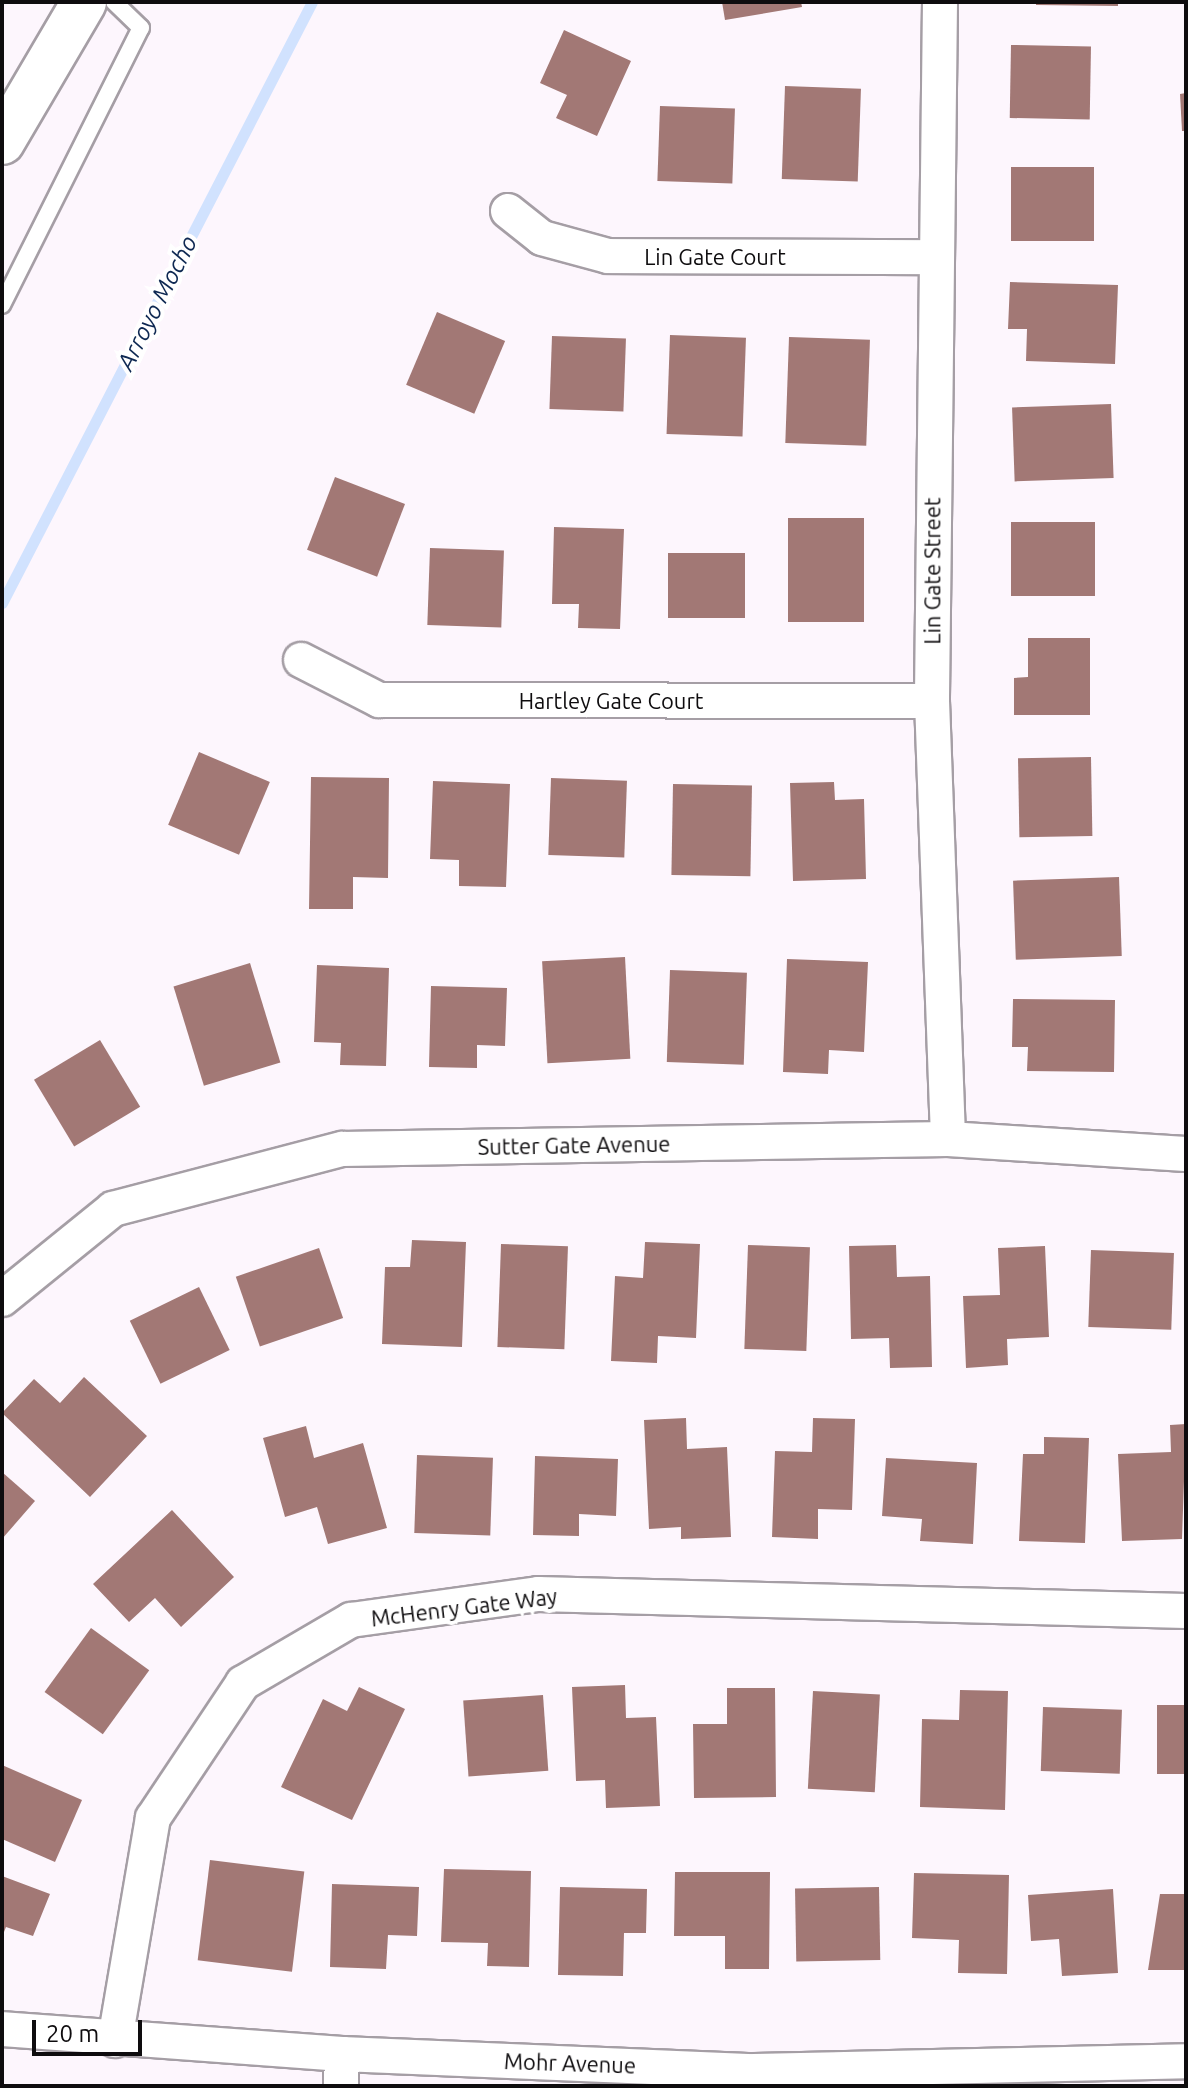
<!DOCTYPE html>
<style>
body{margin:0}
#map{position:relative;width:1188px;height:2088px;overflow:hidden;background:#fdf6fd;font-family:Ubuntu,sans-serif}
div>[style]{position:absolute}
.stream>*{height:11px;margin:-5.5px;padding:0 5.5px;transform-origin:5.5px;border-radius:5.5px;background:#d1e2fe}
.building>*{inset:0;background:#a27875;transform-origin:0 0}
.roads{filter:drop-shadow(2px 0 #a59ea5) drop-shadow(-2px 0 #a59ea5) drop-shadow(0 2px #a59ea5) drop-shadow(0 -2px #a59ea5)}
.service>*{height:16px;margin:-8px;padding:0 8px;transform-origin:8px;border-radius:8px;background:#fff}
.minor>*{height:34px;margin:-17px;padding:0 17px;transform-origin:17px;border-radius:17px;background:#fff}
.secondary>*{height:44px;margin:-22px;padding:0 22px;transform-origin:22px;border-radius:22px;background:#fff}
span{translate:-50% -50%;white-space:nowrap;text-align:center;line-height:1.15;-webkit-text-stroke:8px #fff;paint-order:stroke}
.street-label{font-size:22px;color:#0e0c0e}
.water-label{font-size:24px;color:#0e2852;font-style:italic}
.frame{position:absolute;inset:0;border:4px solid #0e0c0e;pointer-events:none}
.scale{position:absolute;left:32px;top:2020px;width:110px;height:36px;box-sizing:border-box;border:4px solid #0e0c0e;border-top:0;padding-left:10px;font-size:24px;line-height:28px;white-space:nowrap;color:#0e0c0e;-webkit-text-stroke:6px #fff;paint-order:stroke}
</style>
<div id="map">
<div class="stream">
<div style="left:2px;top:603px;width:676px;rotate:-62.72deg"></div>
</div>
<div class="building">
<div style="clip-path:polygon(722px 2px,801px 2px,802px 7px,725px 20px)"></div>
<div style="clip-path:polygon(1036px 2px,1118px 2px,1118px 6px,1036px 5px)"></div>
<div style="clip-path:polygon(564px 30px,631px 61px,597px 136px,556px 118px,567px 95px,540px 83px)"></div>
<div style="left:1011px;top:45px;width:80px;height:73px;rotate:1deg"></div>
<div style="left:785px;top:86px;width:76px;height:93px;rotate:2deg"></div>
<div style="clip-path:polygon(1186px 93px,1186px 131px,1182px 131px,1180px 94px)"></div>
<div style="left:660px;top:106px;width:75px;height:75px;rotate:2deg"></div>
<div style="left:1094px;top:167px;width:74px;height:83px;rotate:90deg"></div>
<div style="clip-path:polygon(1010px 282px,1118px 285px,1115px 364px,1026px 361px,1027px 329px,1008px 329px)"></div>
<div style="left:437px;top:312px;width:74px;height:79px;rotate:23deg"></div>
<div style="left:670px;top:335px;width:76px;height:99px;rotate:2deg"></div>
<div style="left:552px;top:336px;width:74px;height:73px;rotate:2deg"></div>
<div style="left:789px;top:337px;width:81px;height:106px;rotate:2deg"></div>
<div style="left:1111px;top:404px;width:74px;height:99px;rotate:88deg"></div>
<div style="left:335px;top:477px;width:75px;height:78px;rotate:21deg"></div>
<div style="left:788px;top:518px;width:76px;height:104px"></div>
<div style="left:1095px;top:522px;width:74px;height:84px;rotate:90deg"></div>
<div style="clip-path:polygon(554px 527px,624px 529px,620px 629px,578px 628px,579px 604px,552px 604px)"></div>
<div style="left:430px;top:548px;width:74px;height:77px;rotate:2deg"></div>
<div style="left:745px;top:553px;width:65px;height:77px;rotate:90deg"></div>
<div style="clip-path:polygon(1028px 638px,1090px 638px,1090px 715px,1014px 715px,1014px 678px,1028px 677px)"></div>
<div style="left:199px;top:752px;width:77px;height:79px;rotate:23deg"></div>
<div style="left:1091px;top:757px;width:79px;height:73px;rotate:89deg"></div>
<div style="clip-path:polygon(311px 777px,389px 778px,388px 878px,353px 877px,353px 909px,309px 909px)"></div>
<div style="left:551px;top:778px;width:76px;height:77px;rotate:2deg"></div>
<div style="clip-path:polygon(433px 781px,510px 784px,506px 887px,459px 886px,459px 860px,430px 859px)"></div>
<div style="clip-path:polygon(834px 782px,835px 800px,864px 799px,866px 879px,793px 881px,790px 783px)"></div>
<div style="left:673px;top:784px;width:79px;height:91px;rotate:1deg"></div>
<div style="left:1119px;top:877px;width:79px;height:106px;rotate:88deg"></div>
<div style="left:625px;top:957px;width:102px;height:83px;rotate:87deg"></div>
<div style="clip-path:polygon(787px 959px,868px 962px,864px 1052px,829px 1050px,828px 1074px,783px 1072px)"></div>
<div style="left:250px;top:963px;width:104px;height:80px;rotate:73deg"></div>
<div style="clip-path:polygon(317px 965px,389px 968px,386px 1066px,340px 1065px,341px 1043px,314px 1042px)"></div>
<div style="left:670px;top:970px;width:77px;height:92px;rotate:2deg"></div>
<div style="clip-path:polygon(431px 986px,507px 988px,505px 1046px,477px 1045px,477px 1068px,429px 1067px)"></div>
<div style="clip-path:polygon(1013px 999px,1115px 1000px,1114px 1072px,1027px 1071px,1028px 1047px,1012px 1047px)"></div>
<div style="left:100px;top:1040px;width:78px;height:77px;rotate:59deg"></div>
<div style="clip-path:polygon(412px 1240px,466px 1242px,462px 1347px,382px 1344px,385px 1267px,410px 1267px)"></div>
<div style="clip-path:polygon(645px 1242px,700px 1244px,696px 1338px,658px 1336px,657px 1363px,611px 1361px,615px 1276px,643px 1278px)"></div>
<div style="left:501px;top:1244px;width:67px;height:103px;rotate:2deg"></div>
<div style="left:748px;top:1245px;width:62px;height:104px;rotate:2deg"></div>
<div style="clip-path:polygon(896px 1245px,897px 1277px,930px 1276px,932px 1367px,890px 1368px,889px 1338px,851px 1339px,849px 1246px)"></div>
<div style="clip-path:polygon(1045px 1246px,1049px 1337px,1007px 1339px,1008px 1365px,966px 1368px,963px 1296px,1000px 1295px,998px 1248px)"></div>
<div style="left:319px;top:1248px;width:74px;height:88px;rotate:71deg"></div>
<div style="left:1091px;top:1250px;width:83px;height:77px;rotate:2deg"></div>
<div style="left:199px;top:1287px;width:70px;height:77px;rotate:64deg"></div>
<div style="clip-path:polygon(84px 1377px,147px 1436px,90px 1497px,2px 1413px,34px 1379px,60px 1403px)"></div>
<div style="clip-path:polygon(686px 1418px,687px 1449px,727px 1447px,731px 1537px,681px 1539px,681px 1527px,649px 1529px,644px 1420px)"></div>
<div style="clip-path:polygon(813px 1418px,855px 1419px,852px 1510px,818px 1509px,818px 1539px,772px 1537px,775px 1451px,812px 1452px)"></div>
<div style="clip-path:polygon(1186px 1424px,1182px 1539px,1122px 1541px,1118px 1454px,1171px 1452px,1170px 1425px)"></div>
<div style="clip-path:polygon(306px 1426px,314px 1458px,363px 1443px,387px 1528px,328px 1544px,317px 1507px,285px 1517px,263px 1438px)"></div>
<div style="clip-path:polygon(1044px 1437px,1089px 1438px,1085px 1543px,1019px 1541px,1023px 1454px,1044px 1454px)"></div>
<div style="left:417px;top:1455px;width:76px;height:78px;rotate:2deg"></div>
<div style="clip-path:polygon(535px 1456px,618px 1459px,616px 1516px,579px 1514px,579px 1536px,533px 1535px)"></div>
<div style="clip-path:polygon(886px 1458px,977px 1463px,973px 1544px,920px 1541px,922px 1519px,882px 1516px)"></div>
<div style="clip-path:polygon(2px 1472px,35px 1501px,2px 1539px)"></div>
<div style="clip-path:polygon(172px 1510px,234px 1577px,181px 1627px,155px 1598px,129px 1622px,93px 1584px)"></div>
<div style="left:91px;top:1628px;width:72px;height:79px;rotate:36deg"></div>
<div style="clip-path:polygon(625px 1685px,626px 1718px,656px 1717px,660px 1806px,606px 1808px,605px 1780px,576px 1781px,572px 1687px)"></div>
<div style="clip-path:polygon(359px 1687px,405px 1709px,352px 1820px,281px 1787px,323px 1699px,347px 1711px)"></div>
<div style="clip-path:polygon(727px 1688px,775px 1688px,776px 1797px,694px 1798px,693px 1724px,727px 1724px)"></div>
<div style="clip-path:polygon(960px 1690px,1008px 1691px,1005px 1810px,920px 1807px,922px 1719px,959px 1720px)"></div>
<div style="left:813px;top:1691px;width:67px;height:98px;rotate:3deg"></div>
<div style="left:543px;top:1695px;width:76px;height:80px;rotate:86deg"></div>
<div style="left:1186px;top:1705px;width:69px;height:29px;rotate:90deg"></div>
<div style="left:1043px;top:1707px;width:79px;height:64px;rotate:2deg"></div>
<div style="clip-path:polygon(2px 1765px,82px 1800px,55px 1862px,2px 1839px)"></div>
<div style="left:210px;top:1860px;width:95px;height:101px;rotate:7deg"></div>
<div style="clip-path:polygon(444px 1869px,531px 1871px,529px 1967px,487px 1966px,488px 1943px,441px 1942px)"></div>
<div style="clip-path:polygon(675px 1872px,770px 1872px,769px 1969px,725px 1969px,725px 1936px,674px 1936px)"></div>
<div style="clip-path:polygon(914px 1873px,1009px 1875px,1007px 1974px,958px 1973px,959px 1940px,912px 1938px)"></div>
<div style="clip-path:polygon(2px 1876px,50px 1894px,33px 1936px,6px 1927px,2px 1937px)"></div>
<div style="clip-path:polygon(332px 1884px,419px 1887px,417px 1936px,388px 1935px,386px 1969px,330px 1967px)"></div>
<div style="clip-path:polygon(560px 1887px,647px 1889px,646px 1933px,624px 1933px,623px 1976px,558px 1975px)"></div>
<div style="left:879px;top:1887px;width:73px;height:84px;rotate:89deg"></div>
<div style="clip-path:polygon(1113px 1889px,1118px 1973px,1062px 1976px,1059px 1939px,1031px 1941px,1028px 1895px)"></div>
<div style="clip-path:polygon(1160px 1894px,1186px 1894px,1186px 1970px,1148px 1970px)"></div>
</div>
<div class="roads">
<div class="service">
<div style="left:2px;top:305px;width:310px;rotate:-63.4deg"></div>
<div style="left:141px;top:28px;width:37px;rotate:-136deg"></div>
</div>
<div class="minor">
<div style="left:940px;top:2px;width:699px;rotate:90.66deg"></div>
<div style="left:932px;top:701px;width:438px;rotate:87.9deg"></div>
<div style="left:508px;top:211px;width:43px;rotate:38.5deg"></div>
<div style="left:542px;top:238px;width:68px;rotate:15.3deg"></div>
<div style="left:608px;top:256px;width:325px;rotate:0.2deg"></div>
<div style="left:301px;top:660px;width:88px;rotate:27.1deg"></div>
<div style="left:379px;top:700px;width:553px;rotate:0.1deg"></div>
<div style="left:2px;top:1299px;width:143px;rotate:-39deg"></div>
<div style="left:113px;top:1209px;width:237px;rotate:-14.7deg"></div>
<div style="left:342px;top:1149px;width:606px;rotate:-0.95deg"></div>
<div style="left:948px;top:1139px;width:238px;rotate:3.6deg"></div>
<div style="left:2px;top:2029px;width:341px;rotate:4.2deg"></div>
<div style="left:342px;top:2054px;width:412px;rotate:2.4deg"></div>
<div style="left:754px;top:2071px;width:432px;rotate:-1.3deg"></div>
<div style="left:115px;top:2040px;width:225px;rotate:-80.3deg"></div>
<div style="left:153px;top:1818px;width:162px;rotate:-56.3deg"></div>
<div style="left:243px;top:1683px;width:125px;rotate:-30.3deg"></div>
<div style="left:351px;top:1620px;width:189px;rotate:-7.9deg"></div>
<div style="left:538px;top:1594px;width:648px;rotate:1.5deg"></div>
<div style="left:341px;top:2086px;width:32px;rotate:-88deg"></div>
</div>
<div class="secondary">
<div style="left:2px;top:142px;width:162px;rotate:-59.6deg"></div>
</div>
</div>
<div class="street-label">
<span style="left:715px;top:257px">Lin Gate Court</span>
<span style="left:932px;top:571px;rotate:-90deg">Lin Gate Street</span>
<span style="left:611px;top:701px">Hartley Gate Court</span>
<span style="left:574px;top:1145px;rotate:-1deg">Sutter Gate Avenue</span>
<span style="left:464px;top:1607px;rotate:-7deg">McHenry Gate Way</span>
<span style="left:570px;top:2063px;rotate:2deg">Mohr Avenue</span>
</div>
<div class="water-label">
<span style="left:157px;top:303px;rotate:-63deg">Arroyo Mocho</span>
</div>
<div class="frame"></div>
<div class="scale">20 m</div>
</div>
